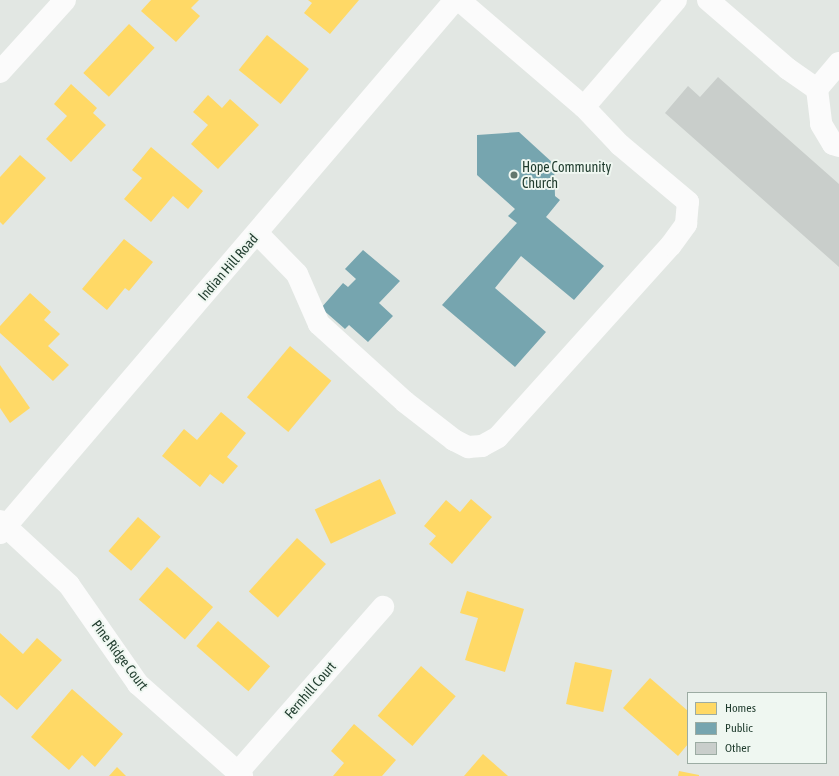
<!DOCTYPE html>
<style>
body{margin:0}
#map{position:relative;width:839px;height:776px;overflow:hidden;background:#e2e7e3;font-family:"Asap Condensed",sans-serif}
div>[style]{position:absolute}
.homes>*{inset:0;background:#ffd966;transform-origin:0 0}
.public>*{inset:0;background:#76a5af}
.building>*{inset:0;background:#c9cecb}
.minor>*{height:22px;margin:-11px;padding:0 11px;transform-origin:11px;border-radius:11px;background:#fbfbfb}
.dots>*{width:11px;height:11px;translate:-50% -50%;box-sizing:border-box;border:2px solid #eff7f1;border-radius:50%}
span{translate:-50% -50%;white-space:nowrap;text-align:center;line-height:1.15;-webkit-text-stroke:4px #eff7f1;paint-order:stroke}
.poi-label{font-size:14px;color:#1f3b2d}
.left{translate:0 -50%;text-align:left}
.street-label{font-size:14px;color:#1f3b2d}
.legend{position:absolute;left:687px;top:692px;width:140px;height:72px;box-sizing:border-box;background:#eff7f1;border:1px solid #9caca3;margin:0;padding:5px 7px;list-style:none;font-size:12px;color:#1f3b2d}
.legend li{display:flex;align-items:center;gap:8px;height:20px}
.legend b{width:20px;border:1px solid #9caca3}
</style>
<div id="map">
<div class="homes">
<div style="clip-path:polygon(151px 0,199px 0,191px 8px,200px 16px,176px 42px,141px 11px)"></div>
<div style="clip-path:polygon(308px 0,359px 0,330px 34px,304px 13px,312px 3px)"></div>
<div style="left:129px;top:24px;width:35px;height:67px;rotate:43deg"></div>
<div style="left:267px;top:35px;width:54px;height:45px;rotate:39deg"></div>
<div style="clip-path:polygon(71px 84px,97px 108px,93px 113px,106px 125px,71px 162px,46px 139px,67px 116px,54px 104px)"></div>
<div style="clip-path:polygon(208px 95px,222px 108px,230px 99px,259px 125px,218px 169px,191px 144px,208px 125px,193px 112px)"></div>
<div style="clip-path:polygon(151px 147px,203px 191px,188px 209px,173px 196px,151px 222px,124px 199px,142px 178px,132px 170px)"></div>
<div style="clip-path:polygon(20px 155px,46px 178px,3px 225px,0 222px,0 177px)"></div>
<div style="clip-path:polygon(124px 239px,153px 262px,129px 291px,125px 288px,107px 310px,82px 289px)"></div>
<div style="clip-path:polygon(30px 293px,51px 312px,44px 320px,60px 334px,48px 346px,69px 365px,53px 381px,0 333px,0 326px)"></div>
<div style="left:290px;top:346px;width:54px;height:67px;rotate:40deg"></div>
<div style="clip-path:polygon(0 365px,30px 408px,10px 423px,0 408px)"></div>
<div style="clip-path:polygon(221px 412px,246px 433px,227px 457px,238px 466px,223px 484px,210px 474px,200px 487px,162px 456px,184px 429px,197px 440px)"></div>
<div style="left:380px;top:479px;width:38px;height:72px;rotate:65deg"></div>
<div style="clip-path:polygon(471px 499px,492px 517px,452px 564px,429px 544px,436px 536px,424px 526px,446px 500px,460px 512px)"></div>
<div style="left:138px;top:517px;width:30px;height:45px;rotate:41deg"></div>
<div style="left:297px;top:538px;width:39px;height:72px;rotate:42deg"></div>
<div style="left:167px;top:567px;width:61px;height:43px;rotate:41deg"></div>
<div style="clip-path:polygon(467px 591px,524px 609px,505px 672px,465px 660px,478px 618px,460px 613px)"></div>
<div style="left:218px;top:621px;width:69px;height:33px;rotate:41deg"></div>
<div style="clip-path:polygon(0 633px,23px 654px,37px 638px,62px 660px,17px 710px,0 695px)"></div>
<div style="left:575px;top:662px;width:38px;height:43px;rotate:12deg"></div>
<div style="left:421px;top:666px;width:46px;height:66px;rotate:41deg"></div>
<div style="clip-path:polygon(650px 678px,688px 711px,688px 744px,678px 756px,623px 708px)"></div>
<div style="clip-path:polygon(72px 689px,123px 734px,95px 767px,82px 755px,69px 770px,31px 737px)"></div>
<div style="clip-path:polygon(354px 724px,396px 760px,382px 776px,333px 776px,344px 763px,331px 751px)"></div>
<div style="clip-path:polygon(483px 754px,508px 776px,464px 776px)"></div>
<div style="clip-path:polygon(117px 767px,126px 776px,109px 776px)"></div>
<div style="clip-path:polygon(679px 771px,699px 775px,699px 776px,678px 776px)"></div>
</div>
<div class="public">
<div style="clip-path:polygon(519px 132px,554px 164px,555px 196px,560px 200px,546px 217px,604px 266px,574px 300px,521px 256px,495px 288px,546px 332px,515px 367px,442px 305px,517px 223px,508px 216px,515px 209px,477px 175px,477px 135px)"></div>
<div style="clip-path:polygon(363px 250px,400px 281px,379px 303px,393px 316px,368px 342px,349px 325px,345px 329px,321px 308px,343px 283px,348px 287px,356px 279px,345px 269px)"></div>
</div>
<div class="building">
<div style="clip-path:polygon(718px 77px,839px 184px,839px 267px,665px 113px,688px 86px,700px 97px)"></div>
</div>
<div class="minor">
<div style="left:459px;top:0;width:165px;rotate:40.6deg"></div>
<div style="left:584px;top:107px;width:141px;rotate:-49.3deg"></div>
<div style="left:708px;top:0;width:106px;rotate:40.8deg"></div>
<div style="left:788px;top:69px;width:35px;rotate:35deg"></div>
<div style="left:817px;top:89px;width:34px;rotate:-50deg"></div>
<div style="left:0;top:72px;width:97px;rotate:-47.9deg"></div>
<div style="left:817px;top:89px;width:35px;rotate:83deg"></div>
<div style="left:821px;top:124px;width:23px;rotate:59deg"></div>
<div style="left:833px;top:144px;width:6px;rotate:18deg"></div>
<div style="left:257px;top:233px;width:57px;rotate:45.7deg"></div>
<div style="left:297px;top:274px;width:55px;rotate:66.3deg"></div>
<div style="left:319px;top:324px;width:116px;rotate:42.2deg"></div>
<div style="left:405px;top:402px;width:62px;rotate:37.8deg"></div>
<div style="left:454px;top:440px;width:16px;rotate:27deg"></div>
<div style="left:468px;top:447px;width:14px;rotate:-4deg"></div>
<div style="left:482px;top:446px;width:18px;rotate:-29deg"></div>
<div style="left:498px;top:437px;width:258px;rotate:-48deg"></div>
<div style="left:671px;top:245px;width:26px;rotate:-54deg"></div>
<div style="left:686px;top:224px;width:22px;rotate:-85deg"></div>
<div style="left:688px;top:202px;width:89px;rotate:-140deg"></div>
<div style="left:620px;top:145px;width:52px;rotate:-133.5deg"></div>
<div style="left:0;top:521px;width:94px;rotate:42.8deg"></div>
<div style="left:69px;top:585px;width:121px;rotate:55.1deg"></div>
<div style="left:138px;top:684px;width:139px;rotate:41.5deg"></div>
<div style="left:0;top:533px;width:701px;rotate:-49.51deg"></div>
<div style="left:238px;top:772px;width:220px;rotate:-48.7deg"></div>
</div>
<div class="dots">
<div style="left:514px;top:175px;background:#63776d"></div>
</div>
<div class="poi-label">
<span class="left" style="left:522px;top:175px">Hope Community<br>Church</span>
</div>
<div class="street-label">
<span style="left:228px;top:267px;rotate:-49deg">Indian Hill Road</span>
<span style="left:120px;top:655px;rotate:53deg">Pine Ridge Court</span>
<span style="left:310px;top:690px;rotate:-49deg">Fernhill Court</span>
</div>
<ul class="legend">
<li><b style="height:11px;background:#ffd966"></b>Homes</li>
<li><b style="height:11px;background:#76a5af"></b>Public</li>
<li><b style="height:11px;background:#c9cecb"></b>Other</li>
</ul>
</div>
